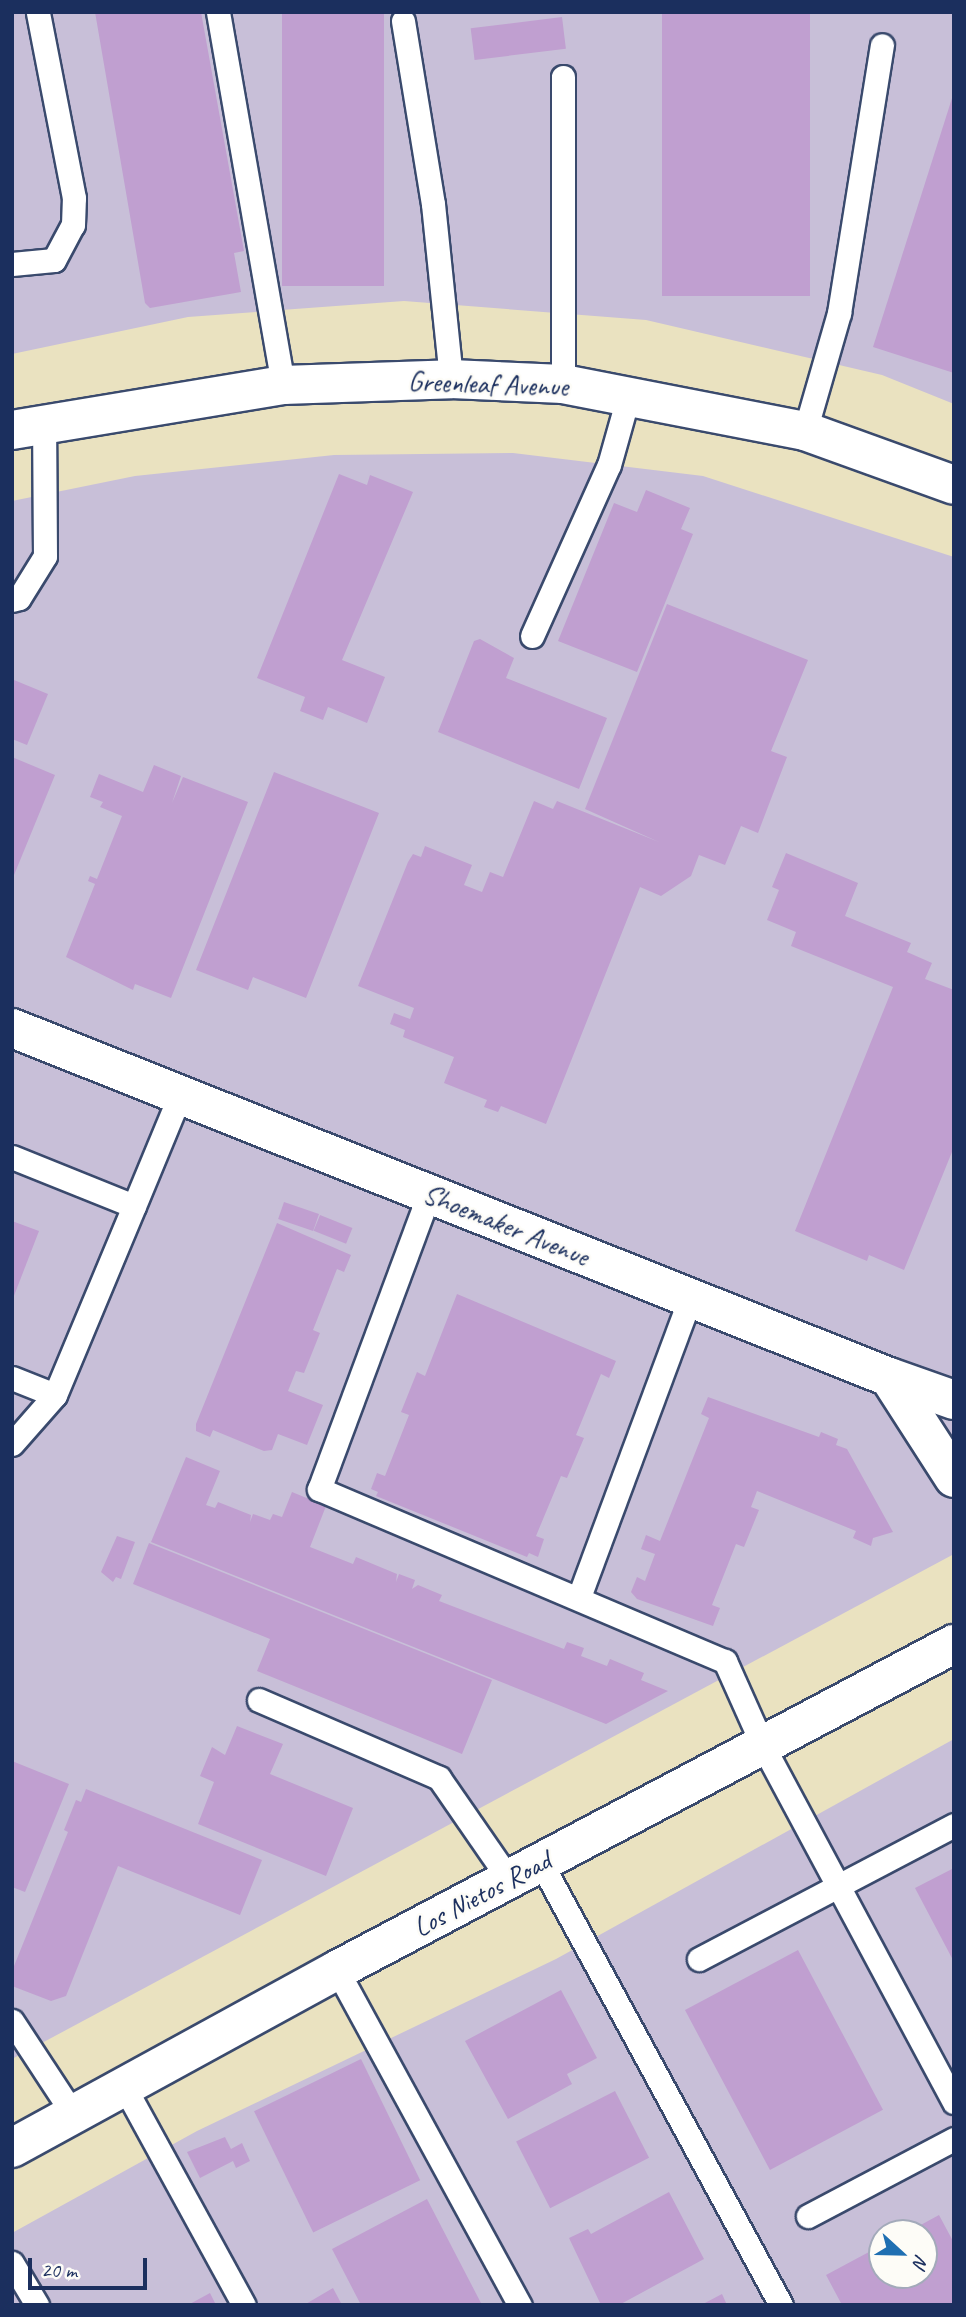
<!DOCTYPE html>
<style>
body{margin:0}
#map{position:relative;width:966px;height:2317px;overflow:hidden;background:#eae2c0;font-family:Caveat,sans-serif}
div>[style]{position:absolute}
.industrial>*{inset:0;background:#c8bfd8}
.building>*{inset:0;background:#c09fd0;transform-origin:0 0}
.roads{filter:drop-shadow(2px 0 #3a4a6d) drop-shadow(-2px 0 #3a4a6d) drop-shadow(0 2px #3a4a6d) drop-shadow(0 -2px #3a4a6d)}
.lane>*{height:23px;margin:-11.5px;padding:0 11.5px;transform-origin:11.5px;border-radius:11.5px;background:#fff}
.street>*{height:38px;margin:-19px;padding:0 19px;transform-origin:19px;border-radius:19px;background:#fff}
.secondary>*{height:38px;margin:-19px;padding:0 19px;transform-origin:19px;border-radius:19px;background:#fff}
span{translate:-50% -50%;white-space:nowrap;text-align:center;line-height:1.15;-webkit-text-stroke:5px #fdfcf7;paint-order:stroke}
.street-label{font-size:28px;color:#1b2f5e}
.frame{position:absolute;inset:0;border:14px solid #1b2f5e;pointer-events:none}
.north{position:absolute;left:868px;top:2219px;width:70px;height:70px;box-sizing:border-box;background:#fdfcf7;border:2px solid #a3aaba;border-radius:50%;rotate:112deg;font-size:19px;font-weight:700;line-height:28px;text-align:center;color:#1b2f5e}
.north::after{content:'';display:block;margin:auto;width:24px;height:32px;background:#1f6fb2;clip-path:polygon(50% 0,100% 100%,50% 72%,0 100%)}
.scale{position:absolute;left:28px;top:2258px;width:119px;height:32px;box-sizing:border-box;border:4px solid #1b2f5e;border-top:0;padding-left:9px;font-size:21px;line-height:24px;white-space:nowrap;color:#1b2f5e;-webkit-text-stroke:5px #fdfcf7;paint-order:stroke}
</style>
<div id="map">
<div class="industrial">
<div style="clip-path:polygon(12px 12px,954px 12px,954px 404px,882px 375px,646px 320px,404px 301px,188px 317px,12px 354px)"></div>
<div style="clip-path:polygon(513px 453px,703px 476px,954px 557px,954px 1554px,12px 2059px,12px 501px,135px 476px,334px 455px)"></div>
<div style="clip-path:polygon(evenodd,954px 1739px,954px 2305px,12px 2305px,12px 2233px,197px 2131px,556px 1959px,954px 1739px,882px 2233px,924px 2233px,924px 2275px,882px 2275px,882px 2233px)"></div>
</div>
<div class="building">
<div style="clip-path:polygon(95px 12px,201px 12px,244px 251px,234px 253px,241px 292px,150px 308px,145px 303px)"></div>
<div style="left:282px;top:12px;width:102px;height:274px"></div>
<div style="left:662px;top:12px;width:148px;height:284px"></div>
<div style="left:562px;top:17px;width:32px;height:92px;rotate:83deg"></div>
<div style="clip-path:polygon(953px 95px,954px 95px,954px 373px,873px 347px)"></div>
<div style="clip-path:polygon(339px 474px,367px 485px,370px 475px,413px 492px,342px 660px,385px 677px,367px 723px,328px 707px,323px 720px,300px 711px,305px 697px,257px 678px)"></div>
<div style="clip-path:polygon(646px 490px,690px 508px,681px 529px,693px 534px,637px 672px,558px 641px,614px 503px,637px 512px)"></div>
<div style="clip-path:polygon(667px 604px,808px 660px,771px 751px,787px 757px,758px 833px,741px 826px,725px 865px,699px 855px,691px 876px,661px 896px,640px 887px,546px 1124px,501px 1106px,498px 1112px,484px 1107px,487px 1100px,444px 1083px,454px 1057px,403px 1037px,405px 1030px,390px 1024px,394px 1013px,410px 1019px,414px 1008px,358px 986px,408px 862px,413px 854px,421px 857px,425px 846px,472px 865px,464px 885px,482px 892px,490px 872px,503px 877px,534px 801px,553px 809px,557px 801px,659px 842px,585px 809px)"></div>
<div style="clip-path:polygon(480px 639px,514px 658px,506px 678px,607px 718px,579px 789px,438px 732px,474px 641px)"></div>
<div style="clip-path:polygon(14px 680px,48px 694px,27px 745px,12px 739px)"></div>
<div style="clip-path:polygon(12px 757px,55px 775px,12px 880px)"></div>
<div style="clip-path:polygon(154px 765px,181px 776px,172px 803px,183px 777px,248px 802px,171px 998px,135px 984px,133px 990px,66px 957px,95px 884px,88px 881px,90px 876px,97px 879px,122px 816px,100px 807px,103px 802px,90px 797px,99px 774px,143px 792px)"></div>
<div style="clip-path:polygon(274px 772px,379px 813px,306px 998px,253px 977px,248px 990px,196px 970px)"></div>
<div style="clip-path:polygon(786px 853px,858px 883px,845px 916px,911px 943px,907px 952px,932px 963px,925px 979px,954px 990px,954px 1147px,904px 1270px,869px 1255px,867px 1261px,795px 1231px,893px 987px,791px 946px,796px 932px,767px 920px,779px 890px,772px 887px)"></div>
<div style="left:284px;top:1202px;width:37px;height:18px;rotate:19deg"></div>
<div style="left:320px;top:1215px;width:35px;height:17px;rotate:22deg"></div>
<div style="clip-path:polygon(12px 1221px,39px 1231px,12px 1301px)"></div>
<div style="clip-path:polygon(277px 1223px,351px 1255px,344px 1272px,337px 1269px,313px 1330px,320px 1333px,304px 1373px,296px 1371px,288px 1391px,323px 1405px,307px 1445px,278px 1434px,272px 1450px,264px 1451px,213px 1430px,210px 1437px,196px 1431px,196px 1424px)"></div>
<div style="clip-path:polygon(457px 1294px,616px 1361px,609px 1378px,601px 1374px,576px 1435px,584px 1438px,567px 1478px,561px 1476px,536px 1536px,544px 1539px,538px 1557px,529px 1553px,527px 1557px,376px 1496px,378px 1492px,371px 1489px,377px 1473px,385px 1476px,409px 1415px,401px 1412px,417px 1372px,425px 1376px)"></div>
<div style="clip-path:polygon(708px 1397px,819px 1437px,821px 1432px,838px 1439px,836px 1445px,847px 1449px,893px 1532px,873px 1538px,871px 1546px,853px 1538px,856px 1531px,757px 1491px,751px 1507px,759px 1510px,744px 1547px,736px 1544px,712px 1605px,720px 1608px,713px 1626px,637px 1599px,631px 1592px,637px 1577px,645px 1581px,655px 1554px,641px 1549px,646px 1535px,660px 1541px,709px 1418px,701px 1414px)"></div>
<div style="clip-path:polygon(186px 1457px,220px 1471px,206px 1505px,215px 1508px,218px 1502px,251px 1515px,250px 1522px,253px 1514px,270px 1520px,273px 1514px,282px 1517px,292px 1492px,326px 1506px,310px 1547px,353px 1564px,356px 1557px,397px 1574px,396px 1582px,399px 1574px,415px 1580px,412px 1589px,418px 1585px,442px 1595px,439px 1601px,564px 1649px,567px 1642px,584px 1648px,581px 1656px,607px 1666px,610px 1659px,644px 1673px,641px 1680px,668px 1691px,606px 1724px,151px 1542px)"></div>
<div style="clip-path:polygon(117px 1536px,135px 1542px,121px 1579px,116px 1577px,113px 1582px,101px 1572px)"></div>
<div style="clip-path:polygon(149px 1543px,492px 1680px,462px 1754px,257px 1671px,270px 1639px,133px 1584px)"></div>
<div style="clip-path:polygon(237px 1726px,283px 1744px,270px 1774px,353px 1808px,326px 1876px,198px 1824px,214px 1782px,200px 1776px,212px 1747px,225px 1755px)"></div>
<div style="clip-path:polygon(12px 1761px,69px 1784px,25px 1892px,12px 1887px)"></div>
<div style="clip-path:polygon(86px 1789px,262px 1860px,240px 1915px,118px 1866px,66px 1996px,51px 2001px,12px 1986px,12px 1971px,68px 1832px,64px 1830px,76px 1800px,81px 1802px)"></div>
<div style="clip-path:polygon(954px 1868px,954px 1962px,915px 1888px)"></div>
<div style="left:798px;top:1950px;width:181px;height:128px;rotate:62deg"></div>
<div style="clip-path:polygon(561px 1990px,597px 2058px,567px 2074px,572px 2084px,508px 2119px,465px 2041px)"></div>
<div style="left:361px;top:2059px;width:135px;height:119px;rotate:64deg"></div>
<div style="left:615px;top:2091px;width:75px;height:111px;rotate:63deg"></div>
<div style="clip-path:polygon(225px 2137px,231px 2149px,242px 2143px,250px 2161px,236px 2168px,233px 2161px,200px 2178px,187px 2152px)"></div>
<div style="clip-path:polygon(669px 2192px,704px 2259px,619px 2305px,601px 2305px,569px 2238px,588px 2229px,591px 2234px)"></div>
<div style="clip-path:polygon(427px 2199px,482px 2305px,361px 2305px,332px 2249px)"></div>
<div style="clip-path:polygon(939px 2215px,954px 2243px,954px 2305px,842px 2305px,826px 2275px,882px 2245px,882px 2275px,924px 2275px,924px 2233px,906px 2233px)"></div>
<div style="clip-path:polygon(333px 2288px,342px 2305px,304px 2305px)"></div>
<div style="clip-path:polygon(210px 2293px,216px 2305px,188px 2305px)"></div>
<div style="clip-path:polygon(722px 2294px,727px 2305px,701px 2305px)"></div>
</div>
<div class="roads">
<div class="lane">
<div style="left:218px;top:12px;width:379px;rotate:80.1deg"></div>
<div style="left:403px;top:21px;width:185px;rotate:80.7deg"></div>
<div style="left:433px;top:204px;width:176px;rotate:84.1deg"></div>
<div style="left:563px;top:77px;width:307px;rotate:90deg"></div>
<div style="left:12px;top:264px;width:42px;rotate:-5.4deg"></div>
<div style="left:54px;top:260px;width:40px;rotate:-62deg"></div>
<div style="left:73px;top:225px;width:27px;rotate:-88deg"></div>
<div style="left:74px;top:198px;width:189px;rotate:-101deg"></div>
<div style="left:805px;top:431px;width:123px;rotate:-73.9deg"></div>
<div style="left:839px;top:313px;width:271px;rotate:-80.9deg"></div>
<div style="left:12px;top:600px;width:7px;rotate:-16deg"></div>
<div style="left:19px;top:598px;width:49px;rotate:-58.2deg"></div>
<div style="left:45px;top:556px;width:131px;rotate:-90.4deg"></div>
<div style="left:532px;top:636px;width:188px;rotate:-65.8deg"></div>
<div style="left:609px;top:465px;width:74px;rotate:-74.3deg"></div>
<div style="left:12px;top:1157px;width:131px;rotate:21.9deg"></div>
<div style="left:134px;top:1206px;width:120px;rotate:-67.5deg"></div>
<div style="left:429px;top:1194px;width:315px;rotate:110.4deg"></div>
<div style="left:319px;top:1489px;width:441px;rotate:23deg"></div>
<div style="left:725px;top:1661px;width:93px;rotate:65.9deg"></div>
<div style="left:763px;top:1746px;width:404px;rotate:61.8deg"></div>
<div style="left:12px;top:1378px;width:46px;rotate:21.6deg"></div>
<div style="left:55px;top:1395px;width:205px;rotate:-67.3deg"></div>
<div style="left:12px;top:1444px;width:65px;rotate:-48.7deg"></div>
<div style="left:579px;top:1597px;width:319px;rotate:-69.6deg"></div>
<div style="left:259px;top:1700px;width:196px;rotate:23.4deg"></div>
<div style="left:439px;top:1778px;width:123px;rotate:55.3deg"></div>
<div style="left:541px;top:1863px;width:503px;rotate:61.5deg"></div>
<div style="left:699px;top:1959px;width:288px;rotate:-27.7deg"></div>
<div style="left:337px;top:1970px;width:382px;rotate:61.4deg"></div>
<div style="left:12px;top:2021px;width:111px;rotate:56.7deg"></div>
<div style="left:125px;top:2088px;width:247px;rotate:61.3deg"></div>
<div style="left:808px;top:2216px;width:165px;rotate:-27.8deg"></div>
<div style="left:12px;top:2263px;width:49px;rotate:59.2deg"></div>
</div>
<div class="street">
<div style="left:12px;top:1028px;width:944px;rotate:21.7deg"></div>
<div style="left:889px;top:1377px;width:120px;rotate:57.2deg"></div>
</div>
<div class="secondary">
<div style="left:12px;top:430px;width:275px;rotate:-9.4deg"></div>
<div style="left:283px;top:385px;width:168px;rotate:-2deg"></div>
<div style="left:451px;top:379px;width:112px;rotate:2.6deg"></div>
<div style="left:563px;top:384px;width:247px;rotate:11deg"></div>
<div style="left:805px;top:431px;width:158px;rotate:19.9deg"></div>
<div style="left:889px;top:1377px;width:69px;rotate:19.5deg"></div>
<div style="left:12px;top:2148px;width:371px;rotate:-28.7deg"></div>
<div style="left:337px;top:1970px;width:698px;rotate:-27.85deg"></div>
</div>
</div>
<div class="street-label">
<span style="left:488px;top:384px;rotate:2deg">Greenleaf Avenue</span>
<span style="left:506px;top:1225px;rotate:22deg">Shoemaker Avenue</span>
<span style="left:482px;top:1894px;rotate:-28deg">Los Nietos Road</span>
</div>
<div class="frame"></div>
<div class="north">N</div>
<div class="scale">20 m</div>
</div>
